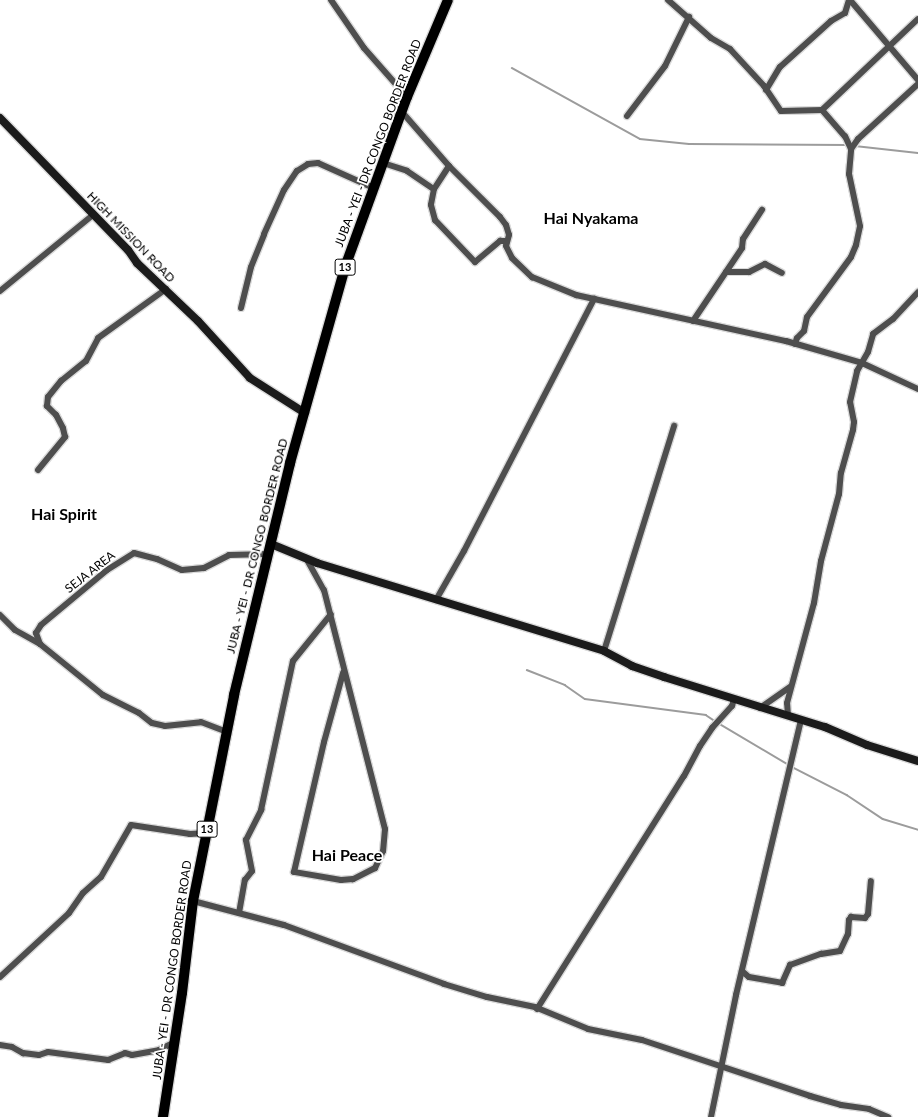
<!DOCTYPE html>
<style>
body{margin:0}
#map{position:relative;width:918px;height:1117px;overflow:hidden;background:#fff;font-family:Lato,sans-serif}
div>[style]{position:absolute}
.stream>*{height:1.5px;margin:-0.75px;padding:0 0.75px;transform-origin:0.75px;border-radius:0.75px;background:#9c9c9c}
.roads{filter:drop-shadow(1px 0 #dbdbdb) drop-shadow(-1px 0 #dbdbdb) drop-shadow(0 1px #dbdbdb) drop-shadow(0 -1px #dbdbdb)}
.street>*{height:6px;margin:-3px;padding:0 3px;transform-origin:3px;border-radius:3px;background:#4e4e4e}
.secondary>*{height:8px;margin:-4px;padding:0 4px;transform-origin:4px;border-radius:4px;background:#1b1b1b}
.primary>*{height:10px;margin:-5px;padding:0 5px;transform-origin:5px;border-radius:5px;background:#000}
span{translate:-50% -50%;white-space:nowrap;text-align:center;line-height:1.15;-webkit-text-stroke:3.5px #fff;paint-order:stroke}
.shield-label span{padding:1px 3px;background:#fff;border:1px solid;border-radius:3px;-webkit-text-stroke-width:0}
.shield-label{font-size:11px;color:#000;font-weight:700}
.street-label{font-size:12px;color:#000}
.district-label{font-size:16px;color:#000;font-weight:700}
</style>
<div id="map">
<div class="stream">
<div style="left:512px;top:68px;width:146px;rotate:29deg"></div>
<div style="left:640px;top:139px;width:49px;rotate:5.8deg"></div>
<div style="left:689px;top:144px;width:159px;rotate:0.4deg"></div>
<div style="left:855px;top:146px;width:63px;rotate:6.3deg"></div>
<div style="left:527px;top:670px;width:41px;rotate:21.5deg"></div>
<div style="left:565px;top:685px;width:24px;rotate:35deg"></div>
<div style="left:585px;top:699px;width:122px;rotate:7.5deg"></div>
<div style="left:706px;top:715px;width:11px;rotate:34deg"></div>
<div style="left:718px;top:723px;width:82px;rotate:30.6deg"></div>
<div style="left:792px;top:767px;width:62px;rotate:27deg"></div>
<div style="left:847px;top:795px;width:43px;rotate:33.7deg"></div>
<div style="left:883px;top:819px;width:37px;rotate:17deg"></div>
</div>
<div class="roads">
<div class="street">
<div style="left:331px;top:0;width:58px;rotate:55.5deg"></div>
<div style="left:364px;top:48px;width:65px;rotate:48.7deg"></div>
<div style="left:668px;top:0;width:57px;rotate:41.5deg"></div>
<div style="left:711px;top:38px;width:22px;rotate:30deg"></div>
<div style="left:730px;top:49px;width:50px;rotate:47.4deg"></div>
<div style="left:764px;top:86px;width:30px;rotate:56deg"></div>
<div style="left:781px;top:111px;width:41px;rotate:-1.4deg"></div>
<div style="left:822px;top:110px;width:132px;rotate:-43.5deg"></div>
<div style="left:850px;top:0;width:105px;rotate:49.6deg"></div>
<div style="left:766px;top:90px;width:27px;rotate:-59deg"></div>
<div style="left:780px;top:67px;width:69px;rotate:-42deg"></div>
<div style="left:831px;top:21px;width:16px;rotate:-30deg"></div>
<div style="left:845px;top:13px;width:14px;rotate:-73deg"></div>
<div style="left:822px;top:110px;width:35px;rotate:49deg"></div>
<div style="left:845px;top:136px;width:14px;rotate:65deg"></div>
<div style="left:402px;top:112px;width:72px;rotate:49deg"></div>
<div style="left:449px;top:166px;width:72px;rotate:45deg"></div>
<div style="left:500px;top:217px;width:10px;rotate:53deg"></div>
<div style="left:506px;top:225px;width:10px;rotate:73deg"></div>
<div style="left:509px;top:235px;width:11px;rotate:105deg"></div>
<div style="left:506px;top:246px;width:13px;rotate:63deg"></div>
<div style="left:512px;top:258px;width:28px;rotate:44deg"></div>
<div style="left:532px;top:277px;width:48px;rotate:22.2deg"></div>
<div style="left:576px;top:295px;width:215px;rotate:12.4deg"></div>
<div style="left:786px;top:341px;width:79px;rotate:16.1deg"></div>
<div style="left:862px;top:363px;width:62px;rotate:24.9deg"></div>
<div style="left:627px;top:116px;width:63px;rotate:-52.8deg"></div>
<div style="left:665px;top:66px;width:55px;rotate:-63.9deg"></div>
<div style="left:383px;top:163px;width:25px;rotate:18deg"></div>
<div style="left:407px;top:171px;width:32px;rotate:34deg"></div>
<div style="left:449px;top:166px;width:27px;rotate:123deg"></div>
<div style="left:434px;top:189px;width:16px;rotate:101deg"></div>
<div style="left:431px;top:205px;width:16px;rotate:75deg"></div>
<div style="left:435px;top:220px;width:58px;rotate:46.4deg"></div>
<div style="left:475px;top:262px;width:33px;rotate:-40deg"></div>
<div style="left:500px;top:241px;width:7px"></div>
<div style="left:726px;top:272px;width:23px"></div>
<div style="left:749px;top:272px;width:18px;rotate:-27deg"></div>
<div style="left:765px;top:264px;width:19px;rotate:28deg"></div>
<div style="left:0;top:291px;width:120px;rotate:-39.3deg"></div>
<div style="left:241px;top:308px;width:42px;rotate:-76.3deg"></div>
<div style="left:251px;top:267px;width:35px;rotate:-68deg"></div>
<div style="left:264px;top:234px;width:48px;rotate:-65.6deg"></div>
<div style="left:284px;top:190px;width:23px;rotate:-56deg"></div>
<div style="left:297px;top:171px;width:13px;rotate:-32deg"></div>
<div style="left:308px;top:164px;width:10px;rotate:-6deg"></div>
<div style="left:318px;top:163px;width:61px;rotate:24.1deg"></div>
<div style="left:693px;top:321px;width:88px;rotate:-56.1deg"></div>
<div style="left:742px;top:248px;width:9px;rotate:-84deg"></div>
<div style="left:743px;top:239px;width:35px;rotate:-57deg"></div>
<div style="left:795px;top:344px;width:6px;rotate:-72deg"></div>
<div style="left:797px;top:338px;width:10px;rotate:-45deg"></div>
<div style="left:804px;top:331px;width:14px;rotate:-78deg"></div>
<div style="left:807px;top:317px;width:74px;rotate:-53.7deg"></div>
<div style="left:851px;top:257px;width:13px;rotate:-67deg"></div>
<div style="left:856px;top:245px;width:19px;rotate:-78deg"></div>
<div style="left:860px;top:226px;width:53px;rotate:-101.9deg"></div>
<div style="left:849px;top:174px;width:25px;rotate:-85deg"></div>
<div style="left:851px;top:149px;width:12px;rotate:-55deg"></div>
<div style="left:858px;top:139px;width:81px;rotate:-42.5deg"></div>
<div style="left:38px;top:470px;width:43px;rotate:-50.7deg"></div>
<div style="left:65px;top:437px;width:9px;rotate:-103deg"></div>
<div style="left:63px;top:428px;width:15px;rotate:-118deg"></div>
<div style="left:56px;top:415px;width:13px;rotate:-135deg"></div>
<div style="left:47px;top:406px;width:9px;rotate:-84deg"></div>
<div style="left:48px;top:397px;width:21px;rotate:-51deg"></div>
<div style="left:61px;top:381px;width:32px;rotate:-39deg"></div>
<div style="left:86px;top:361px;width:26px;rotate:-62deg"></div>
<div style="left:98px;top:338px;width:84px;rotate:-35.8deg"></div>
<div style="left:306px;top:558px;width:37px;rotate:61deg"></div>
<div style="left:324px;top:590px;width:247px;rotate:75.7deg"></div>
<div style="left:385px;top:829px;width:22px;rotate:95deg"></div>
<div style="left:383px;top:851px;width:19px;rotate:115deg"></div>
<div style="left:375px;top:868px;width:25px;rotate:153deg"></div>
<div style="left:353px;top:879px;width:12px;rotate:175deg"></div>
<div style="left:341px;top:880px;width:48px;rotate:-170.3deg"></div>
<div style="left:294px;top:872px;width:133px;rotate:-77deg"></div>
<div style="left:324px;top:742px;width:72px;rotate:-74.6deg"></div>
<div style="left:436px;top:600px;width:56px;rotate:-60.3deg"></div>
<div style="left:464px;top:551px;width:284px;rotate:-62.7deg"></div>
<div style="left:0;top:615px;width:21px;rotate:45deg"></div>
<div style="left:15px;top:630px;width:29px;rotate:29deg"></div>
<div style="left:40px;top:644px;width:81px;rotate:39deg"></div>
<div style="left:103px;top:695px;width:40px;rotate:26.6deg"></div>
<div style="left:139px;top:713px;width:16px;rotate:38deg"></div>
<div style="left:152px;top:723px;width:13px;rotate:13deg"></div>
<div style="left:165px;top:726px;width:36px;rotate:-6deg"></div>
<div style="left:201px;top:722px;width:28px;rotate:21deg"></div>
<div style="left:40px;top:644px;width:12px;rotate:-110deg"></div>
<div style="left:36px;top:633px;width:9px;rotate:-58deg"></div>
<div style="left:41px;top:625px;width:86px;rotate:-39.8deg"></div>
<div style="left:107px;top:570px;width:32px;rotate:-32deg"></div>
<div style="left:134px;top:553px;width:24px;rotate:15deg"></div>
<div style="left:157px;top:559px;width:27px;rotate:24deg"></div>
<div style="left:182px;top:570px;width:22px;rotate:-5deg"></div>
<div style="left:204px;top:568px;width:28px;rotate:-27deg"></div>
<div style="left:229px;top:555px;width:40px;rotate:-1.4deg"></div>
<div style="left:604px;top:651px;width:236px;rotate:-72.7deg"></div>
<div style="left:760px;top:708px;width:37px;rotate:-35deg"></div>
<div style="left:788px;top:716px;width:13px;rotate:-94deg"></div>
<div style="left:787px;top:703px;width:104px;rotate:-74.9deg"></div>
<div style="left:814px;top:603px;width:43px;rotate:-80.5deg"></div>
<div style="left:821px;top:561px;width:69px;rotate:-75deg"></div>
<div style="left:839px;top:494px;width:21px;rotate:-85deg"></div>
<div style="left:841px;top:473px;width:45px;rotate:-74.4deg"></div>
<div style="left:853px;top:430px;width:8px;rotate:-83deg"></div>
<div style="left:854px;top:422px;width:20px;rotate:-101deg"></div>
<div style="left:850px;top:402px;width:32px;rotate:-77deg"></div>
<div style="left:857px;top:371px;width:22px;rotate:-60deg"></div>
<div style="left:868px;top:352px;width:19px;rotate:-74deg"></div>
<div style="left:873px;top:334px;width:25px;rotate:-37deg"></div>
<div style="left:893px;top:319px;width:37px;rotate:-47deg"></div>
<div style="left:193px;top:901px;width:94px;rotate:14.8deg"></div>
<div style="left:284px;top:925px;width:171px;rotate:20.2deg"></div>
<div style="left:444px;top:984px;width:45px;rotate:16.8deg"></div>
<div style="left:487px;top:997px;width:49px;rotate:11.8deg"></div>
<div style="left:535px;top:1007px;width:57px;rotate:22.5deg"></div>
<div style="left:588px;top:1029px;width:55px;rotate:11.5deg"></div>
<div style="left:642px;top:1040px;width:177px;rotate:18.4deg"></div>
<div style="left:810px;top:1096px;width:32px;rotate:16deg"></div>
<div style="left:841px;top:1105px;width:28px;rotate:8deg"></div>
<div style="left:869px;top:1109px;width:21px;rotate:23deg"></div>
<div style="left:239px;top:913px;width:34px;rotate:-80deg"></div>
<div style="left:245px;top:880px;width:11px;rotate:-52deg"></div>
<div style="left:252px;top:871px;width:32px;rotate:-101deg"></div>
<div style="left:246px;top:840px;width:34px;rotate:-63deg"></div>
<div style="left:261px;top:810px;width:152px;rotate:-77.9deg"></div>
<div style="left:293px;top:661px;width:60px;rotate:-51deg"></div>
<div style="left:742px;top:971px;width:9px;rotate:41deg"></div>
<div style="left:749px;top:977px;width:34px;rotate:10deg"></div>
<div style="left:782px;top:983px;width:20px;rotate:-66deg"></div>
<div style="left:790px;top:965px;width:33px;rotate:-20deg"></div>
<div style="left:821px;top:954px;width:19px;rotate:-9deg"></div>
<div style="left:840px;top:951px;width:19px;rotate:-65deg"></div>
<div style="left:848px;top:934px;width:14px;rotate:-86deg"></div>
<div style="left:849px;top:920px;width:4px;rotate:-56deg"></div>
<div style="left:851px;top:917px;width:14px;rotate:4deg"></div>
<div style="left:865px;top:918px;width:5px;rotate:-53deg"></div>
<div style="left:868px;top:914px;width:33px;rotate:-85deg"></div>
<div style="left:0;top:977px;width:94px;rotate:-42.8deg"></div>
<div style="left:69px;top:913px;width:24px;rotate:-55deg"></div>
<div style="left:83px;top:893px;width:24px;rotate:-42deg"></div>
<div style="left:101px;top:877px;width:60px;rotate:-60deg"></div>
<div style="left:131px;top:825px;width:60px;rotate:8.7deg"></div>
<div style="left:190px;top:834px;width:17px;rotate:-3deg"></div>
<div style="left:537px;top:1009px;width:275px;rotate:-57.8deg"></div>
<div style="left:684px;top:776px;width:34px;rotate:-62deg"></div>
<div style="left:700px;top:746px;width:22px;rotate:-56deg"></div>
<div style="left:712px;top:728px;width:30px;rotate:-48deg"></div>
<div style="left:732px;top:706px;width:7px;rotate:-74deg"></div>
<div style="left:0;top:1045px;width:12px;rotate:9deg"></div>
<div style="left:12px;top:1047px;width:13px;rotate:29deg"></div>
<div style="left:23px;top:1053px;width:16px;rotate:7deg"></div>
<div style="left:39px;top:1055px;width:9px;rotate:-18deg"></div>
<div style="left:48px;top:1052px;width:61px;rotate:7.6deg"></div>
<div style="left:108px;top:1060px;width:18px;rotate:-22deg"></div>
<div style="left:125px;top:1053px;width:7px;rotate:16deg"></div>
<div style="left:132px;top:1055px;width:27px;rotate:-10deg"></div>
<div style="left:159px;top:1050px;width:18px;rotate:-27deg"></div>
<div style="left:711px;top:1117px;width:125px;rotate:-78.4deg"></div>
<div style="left:736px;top:995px;width:282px;rotate:-76.7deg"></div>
</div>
<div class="secondary">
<div style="left:0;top:118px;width:184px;rotate:45.9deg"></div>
<div style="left:128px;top:250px;width:16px;rotate:55deg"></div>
<div style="left:137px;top:263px;width:84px;rotate:43.6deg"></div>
<div style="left:198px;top:321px;width:77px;rotate:47.6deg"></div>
<div style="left:250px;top:378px;width:65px;rotate:32.5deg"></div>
<div style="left:271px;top:544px;width:50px;rotate:22.4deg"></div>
<div style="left:317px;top:563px;width:300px;rotate:17deg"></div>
<div style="left:604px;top:651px;width:32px;rotate:28deg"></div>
<div style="left:632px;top:666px;width:34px;rotate:19deg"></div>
<div style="left:664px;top:677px;width:169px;rotate:17.3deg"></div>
<div style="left:825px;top:727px;width:46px;rotate:23.2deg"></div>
<div style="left:867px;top:745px;width:53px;rotate:17.4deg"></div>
</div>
<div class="primary">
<div style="left:163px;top:1117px;width:125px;rotate:-81.3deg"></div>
<div style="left:182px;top:993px;width:93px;rotate:-83.2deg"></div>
<div style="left:193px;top:901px;width:210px;rotate:-78.7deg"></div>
<div style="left:234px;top:695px;width:239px;rotate:-76.4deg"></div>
<div style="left:290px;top:463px;width:204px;rotate:-74.3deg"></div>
<div style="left:345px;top:267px;width:181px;rotate:-70deg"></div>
<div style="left:407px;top:97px;width:105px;rotate:-67.1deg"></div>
</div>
</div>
<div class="shield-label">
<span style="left:345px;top:267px">13</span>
<span style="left:207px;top:829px">13</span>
</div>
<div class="street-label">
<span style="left:378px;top:143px;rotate:-69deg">JUBA - YEI - DR CONGO BORDER ROAD</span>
<span style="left:131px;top:237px;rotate:46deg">HIGH MISSION ROAD</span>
<span style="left:257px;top:546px;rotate:-76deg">JUBA - YEI - DR CONGO BORDER ROAD</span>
<span style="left:90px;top:572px;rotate:-38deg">SEJA AREA</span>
<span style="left:172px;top:970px;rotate:-82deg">JUBA - YEI - DR CONGO BORDER ROAD</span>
</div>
<div class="district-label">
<span style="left:591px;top:218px">Hai Nyakama</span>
<span style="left:64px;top:514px">Hai Spirit</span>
<span style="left:347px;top:855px">Hai Peace</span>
</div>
</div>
